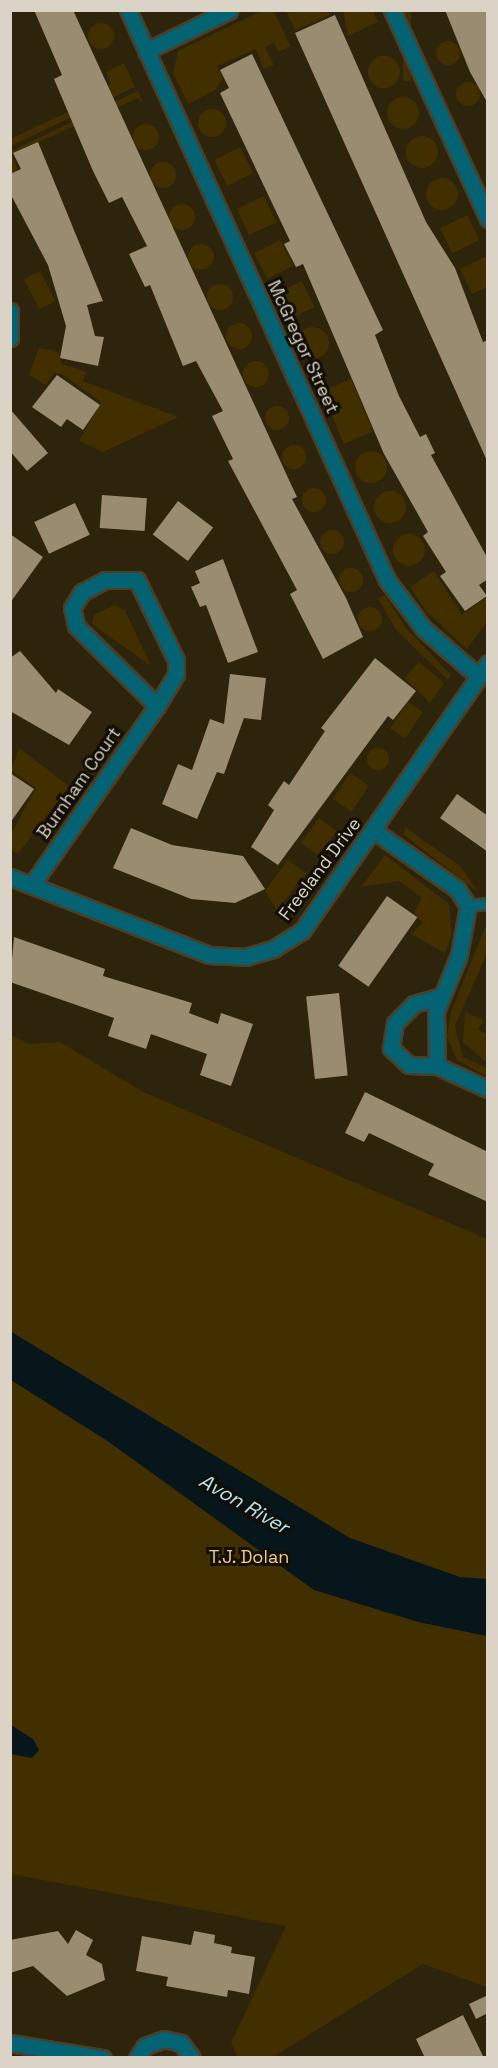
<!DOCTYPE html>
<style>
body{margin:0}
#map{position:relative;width:498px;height:2068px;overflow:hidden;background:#2e230b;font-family:"Space Grotesk",sans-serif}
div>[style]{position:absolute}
.green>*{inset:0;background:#422f00;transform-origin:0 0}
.round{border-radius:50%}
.water>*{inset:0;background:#06161a}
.building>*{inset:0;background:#998c71;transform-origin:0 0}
.roads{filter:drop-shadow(2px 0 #4a3f29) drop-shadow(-2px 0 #4a3f29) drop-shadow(0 2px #4a3f29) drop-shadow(0 -2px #4a3f29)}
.service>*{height:10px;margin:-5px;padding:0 5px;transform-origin:5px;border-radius:5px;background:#036373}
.minor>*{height:15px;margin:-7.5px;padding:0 7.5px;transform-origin:7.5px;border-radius:7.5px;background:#036373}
span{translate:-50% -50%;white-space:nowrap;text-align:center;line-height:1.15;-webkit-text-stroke:6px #120e05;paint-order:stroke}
.street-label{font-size:18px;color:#dbd4c6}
.park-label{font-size:18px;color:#f7ce74}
.water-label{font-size:20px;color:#b0e7f4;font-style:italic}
.frame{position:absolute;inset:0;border:12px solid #dbd4c6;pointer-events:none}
</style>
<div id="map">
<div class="green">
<div style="clip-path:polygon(263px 10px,274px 11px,290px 46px,279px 52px,274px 43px,265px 47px,274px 65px,264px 69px,256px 49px,217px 66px,223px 79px,215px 90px,188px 104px,173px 73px,178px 51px)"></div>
<div style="clip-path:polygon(286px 11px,329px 11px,330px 15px,295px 30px)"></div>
<div style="clip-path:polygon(343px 11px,373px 11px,378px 22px,348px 36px)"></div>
<div style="left:403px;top:11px;width:8px;height:70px"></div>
<div class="round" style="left:88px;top:23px;width:26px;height:26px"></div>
<div class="round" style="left:436px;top:41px;width:24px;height:24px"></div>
<div class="round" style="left:368px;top:56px;width:32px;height:32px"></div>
<div style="clip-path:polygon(124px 63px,135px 87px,11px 146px,10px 139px,87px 103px,86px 97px,111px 84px,106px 72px)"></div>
<div class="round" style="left:456px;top:82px;width:24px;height:24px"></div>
<div style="clip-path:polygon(138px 91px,144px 104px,138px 98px,11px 154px,18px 169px,11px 173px,11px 151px)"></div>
<div class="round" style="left:387px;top:97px;width:32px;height:32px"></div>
<div class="round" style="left:198px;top:109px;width:28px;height:28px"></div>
<div class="round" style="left:133px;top:124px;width:26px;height:26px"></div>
<div class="round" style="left:406px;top:136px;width:32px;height:32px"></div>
<div style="left:240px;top:147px;width:29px;height:29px;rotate:63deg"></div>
<div class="round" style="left:150px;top:162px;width:26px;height:26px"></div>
<div class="round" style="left:426px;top:178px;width:32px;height:32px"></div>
<div style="left:264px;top:196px;width:29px;height:30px;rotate:65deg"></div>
<div class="round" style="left:169px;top:204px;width:26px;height:26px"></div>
<div style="left:467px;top:215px;width:28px;height:30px;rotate:64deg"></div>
<div style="left:280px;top:240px;width:29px;height:29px;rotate:63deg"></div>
<div class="round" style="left:188px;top:244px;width:26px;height:26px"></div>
<div style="clip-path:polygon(487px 256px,487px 287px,472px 294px,460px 269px)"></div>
<div style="left:40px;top:271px;width:34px;height:18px;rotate:63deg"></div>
<div style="left:302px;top:281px;width:29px;height:29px;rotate:65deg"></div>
<div class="round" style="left:207px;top:284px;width:26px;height:26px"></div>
<div class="round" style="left:226px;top:323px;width:26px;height:26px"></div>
<div class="round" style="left:297px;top:327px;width:32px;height:32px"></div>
<div style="clip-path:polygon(39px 348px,58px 352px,62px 364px,86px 372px,83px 381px,178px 417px,103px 452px,79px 441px,101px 402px,62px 374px,54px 373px,46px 385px,29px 375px)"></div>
<div class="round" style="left:243px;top:361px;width:26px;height:26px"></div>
<div style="left:351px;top:379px;width:57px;height:32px;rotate:67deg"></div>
<div class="round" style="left:265px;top:406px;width:24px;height:24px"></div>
<div class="round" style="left:282px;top:445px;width:24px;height:24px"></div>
<div class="round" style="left:355px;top:451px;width:32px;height:32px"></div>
<div class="round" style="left:302px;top:488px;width:24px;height:24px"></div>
<div class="round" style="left:374px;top:491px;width:32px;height:32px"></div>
<div class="round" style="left:320px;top:530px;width:24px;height:24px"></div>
<div class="round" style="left:393px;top:534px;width:32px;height:32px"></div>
<div class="round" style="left:339px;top:568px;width:24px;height:24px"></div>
<div style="clip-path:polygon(434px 571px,462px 615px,487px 597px,487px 622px,467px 649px,426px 611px,410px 587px)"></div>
<div style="clip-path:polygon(385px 595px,406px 628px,451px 675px,448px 680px,396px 630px,378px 598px)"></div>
<div style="clip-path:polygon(115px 605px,125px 610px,151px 666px,92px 624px,94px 615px)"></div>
<div class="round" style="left:358px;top:607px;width:24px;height:24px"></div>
<div style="clip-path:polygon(419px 662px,444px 683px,430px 703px,405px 678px)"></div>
<div style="left:408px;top:702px;width:18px;height:32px;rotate:34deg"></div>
<div class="round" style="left:367px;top:748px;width:22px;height:22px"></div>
<div style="clip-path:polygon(19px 748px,69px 786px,18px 854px,11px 850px,11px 834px,36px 788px,11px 770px)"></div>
<div style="left:350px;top:773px;width:23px;height:31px;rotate:34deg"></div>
<div style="left:319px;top:818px;width:22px;height:31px;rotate:36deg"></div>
<div style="clip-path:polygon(405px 827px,460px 866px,479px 893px,404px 835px)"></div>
<div style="clip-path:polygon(385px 855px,449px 904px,452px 933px,445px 953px,411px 934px,423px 923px,414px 913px,422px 898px,399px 881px,361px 887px)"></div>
<div style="clip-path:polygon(288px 860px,306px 873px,277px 910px,265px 891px)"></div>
<div style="clip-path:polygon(487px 923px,487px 953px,455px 1026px,463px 1057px,487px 1068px,487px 1077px,457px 1060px,447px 1037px,451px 1012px)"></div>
<div style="clip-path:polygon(465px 1012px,483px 1020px,478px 1030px,487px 1034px,487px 1063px,463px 1042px)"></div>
<div style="clip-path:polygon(11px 1035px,30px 1044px,60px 1042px,143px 1092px,487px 1239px,487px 1987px,423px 1964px,273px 2057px,238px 2057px,231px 2043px,286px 1926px,11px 1874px)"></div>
</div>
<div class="water">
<div style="clip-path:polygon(10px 1331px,350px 1538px,460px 1577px,487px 1579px,487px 1636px,418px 1622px,314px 1590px,109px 1442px,11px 1380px)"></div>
<div style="clip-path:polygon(11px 1725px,33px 1739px,39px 1750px,32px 1758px,11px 1754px)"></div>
</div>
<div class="building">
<div style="clip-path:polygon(34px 10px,73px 10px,289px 480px,297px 497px,292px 499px,346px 598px,363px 637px,323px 659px,290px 594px,297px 590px,228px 461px,233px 459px,212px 416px,223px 411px,196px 361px,183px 366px,150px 285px,145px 287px,129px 254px,147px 246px,122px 197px,109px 203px,93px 171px,54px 79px,62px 75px)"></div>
<div style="clip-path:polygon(445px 10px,488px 10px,488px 104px,470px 72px)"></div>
<div style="clip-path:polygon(335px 15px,426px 222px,455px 268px,483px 342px,488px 340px,488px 463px,295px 33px)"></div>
<div style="clip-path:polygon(252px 54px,383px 330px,375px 335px,399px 396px,420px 437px,426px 434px,435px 453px,431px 455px,488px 559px,488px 579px,479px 585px,487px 596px,465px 611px,440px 576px,446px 572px,423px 536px,428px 532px,384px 454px,303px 264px,296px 267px,284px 244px,290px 241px,220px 93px,229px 88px,220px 70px)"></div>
<div style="clip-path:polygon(38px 142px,103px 301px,87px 305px,95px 336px,104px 337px,98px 366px,60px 358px,66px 326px,48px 265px,10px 193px,10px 174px,21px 169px,13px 153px)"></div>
<div style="clip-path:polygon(57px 375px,100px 405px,83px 430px,67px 419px,61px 427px,32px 407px)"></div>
<div style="clip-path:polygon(10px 409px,48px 453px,27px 471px,10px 451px)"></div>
<div style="left:102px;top:495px;width:45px;height:33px;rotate:4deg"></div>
<div style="left:178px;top:501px;width:44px;height:42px;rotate:37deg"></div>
<div style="left:75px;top:503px;width:35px;height:45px;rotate:65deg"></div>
<div style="clip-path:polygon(10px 534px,43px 557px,10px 603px)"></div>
<div style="clip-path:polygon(223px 559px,258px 652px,228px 663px,206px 605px,200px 607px,191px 587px,200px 583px,195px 571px)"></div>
<div style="clip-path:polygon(20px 651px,56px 693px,58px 689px,92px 712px,69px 745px,10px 711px,10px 658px)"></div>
<div style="clip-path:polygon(375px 658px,416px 691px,393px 720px,388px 716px,278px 865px,251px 847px,274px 810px,268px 805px,284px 781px,289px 785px,325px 731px,321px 728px)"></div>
<div style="clip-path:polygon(230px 674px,266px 678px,261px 720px,244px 718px,224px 774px,217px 772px,197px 819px,162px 804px,178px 764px,192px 770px,210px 719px,224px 724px)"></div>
<div style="clip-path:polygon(10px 773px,34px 789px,10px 823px)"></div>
<div style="clip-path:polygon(457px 794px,488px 816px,488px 852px,440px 818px)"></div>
<div style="clip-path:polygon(131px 828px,172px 845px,243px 856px,265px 889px,235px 903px,191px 899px,113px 868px)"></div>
<div style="left:387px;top:896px;width:37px;height:85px;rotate:35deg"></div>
<div style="clip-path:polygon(14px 937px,105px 969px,103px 976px,192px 1003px,189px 1013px,218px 1024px,221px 1013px,253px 1024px,231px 1086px,200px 1075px,207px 1054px,151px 1034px,146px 1049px,108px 1036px,114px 1018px,10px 982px)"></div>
<div style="left:339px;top:993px;width:83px;height:33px;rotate:84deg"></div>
<div style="clip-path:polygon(365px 1092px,488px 1152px,488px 1202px,428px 1175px,434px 1164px,369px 1133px,364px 1142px,345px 1133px)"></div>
<div style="clip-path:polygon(76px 1930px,93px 1940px,86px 1955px,102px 1964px,105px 1980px,67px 1996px,33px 1966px,10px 1973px,10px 1940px,58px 1931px,68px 1944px)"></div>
<div style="clip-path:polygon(194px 1931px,215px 1935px,214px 1943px,232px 1947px,231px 1953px,255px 1957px,249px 1994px,228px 1990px,227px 1997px,166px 1986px,168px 1977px,136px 1971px,142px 1936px,191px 1945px)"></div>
<div style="clip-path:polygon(488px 1995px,488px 2013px,476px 2019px,469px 2004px)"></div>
<div style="clip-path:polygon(463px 2015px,484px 2058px,425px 2058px,416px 2039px)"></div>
</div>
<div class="roads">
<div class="service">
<div style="left:468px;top:906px;width:20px;rotate:-6deg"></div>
</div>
<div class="minor">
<div style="left:128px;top:10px;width:626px;rotate:65.56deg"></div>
<div style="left:387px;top:580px;width:61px;rotate:52.9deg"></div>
<div style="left:424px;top:629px;width:72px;rotate:41deg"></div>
<div style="left:392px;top:10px;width:230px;rotate:65.3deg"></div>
<div style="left:146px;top:51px;width:93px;rotate:-26deg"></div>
<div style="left:10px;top:311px;width:27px;rotate:90deg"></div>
<div style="left:373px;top:830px;width:103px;rotate:35.1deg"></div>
<div style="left:457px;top:889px;width:20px;rotate:57deg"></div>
<div style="left:468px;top:906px;width:50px;rotate:100.4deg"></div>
<div style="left:459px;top:955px;width:61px;rotate:112.3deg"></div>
<div style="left:436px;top:1011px;width:55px;rotate:89deg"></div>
<div style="left:437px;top:1066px;width:56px;rotate:24.3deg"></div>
<div style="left:10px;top:877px;width:214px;rotate:21.4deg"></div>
<div style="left:209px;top:955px;width:36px;rotate:3deg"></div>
<div style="left:245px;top:957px;width:29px;rotate:-16deg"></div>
<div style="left:273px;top:949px;width:34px;rotate:-32deg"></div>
<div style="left:302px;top:931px;width:326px;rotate:-55.2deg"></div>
<div style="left:33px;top:883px;width:216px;rotate:-55deg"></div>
<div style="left:157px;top:706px;width:37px;rotate:-59deg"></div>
<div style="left:176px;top:674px;width:14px;rotate:-90deg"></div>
<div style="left:176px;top:660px;width:89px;rotate:-116deg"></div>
<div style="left:137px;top:580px;width:32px;rotate:180deg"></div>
<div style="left:105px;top:580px;width:26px;rotate:152deg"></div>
<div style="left:82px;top:592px;width:19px;rotate:122deg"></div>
<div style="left:72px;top:608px;width:18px;rotate:77deg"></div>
<div style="left:76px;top:626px;width:114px;rotate:44.6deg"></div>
<div style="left:437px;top:1066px;width:28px;rotate:-178deg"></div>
<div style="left:409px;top:1065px;width:25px;rotate:-137deg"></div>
<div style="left:391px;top:1048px;width:25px;rotate:-81deg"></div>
<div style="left:395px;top:1023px;width:27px;rotate:-45deg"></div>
<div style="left:414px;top:1004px;width:29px;rotate:-16deg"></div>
<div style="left:10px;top:2043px;width:94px;rotate:9.2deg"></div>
<div style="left:137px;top:2058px;width:14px;rotate:-56deg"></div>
<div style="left:145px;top:2046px;width:20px;rotate:-20deg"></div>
<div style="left:164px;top:2039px;width:17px;rotate:13deg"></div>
<div style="left:181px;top:2043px;width:19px;rotate:54deg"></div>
</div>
</div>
<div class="street-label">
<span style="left:303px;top:347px;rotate:65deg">McGregor Street</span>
<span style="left:79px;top:783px;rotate:-55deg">Burnham Court</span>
<span style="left:320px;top:869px;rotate:-53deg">Freeland Drive</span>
</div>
<div class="park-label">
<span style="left:249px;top:1557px">T.J. Dolan</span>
</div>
<div class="water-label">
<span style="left:244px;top:1504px;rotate:30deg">Avon River</span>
</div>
<div class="frame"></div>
</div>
